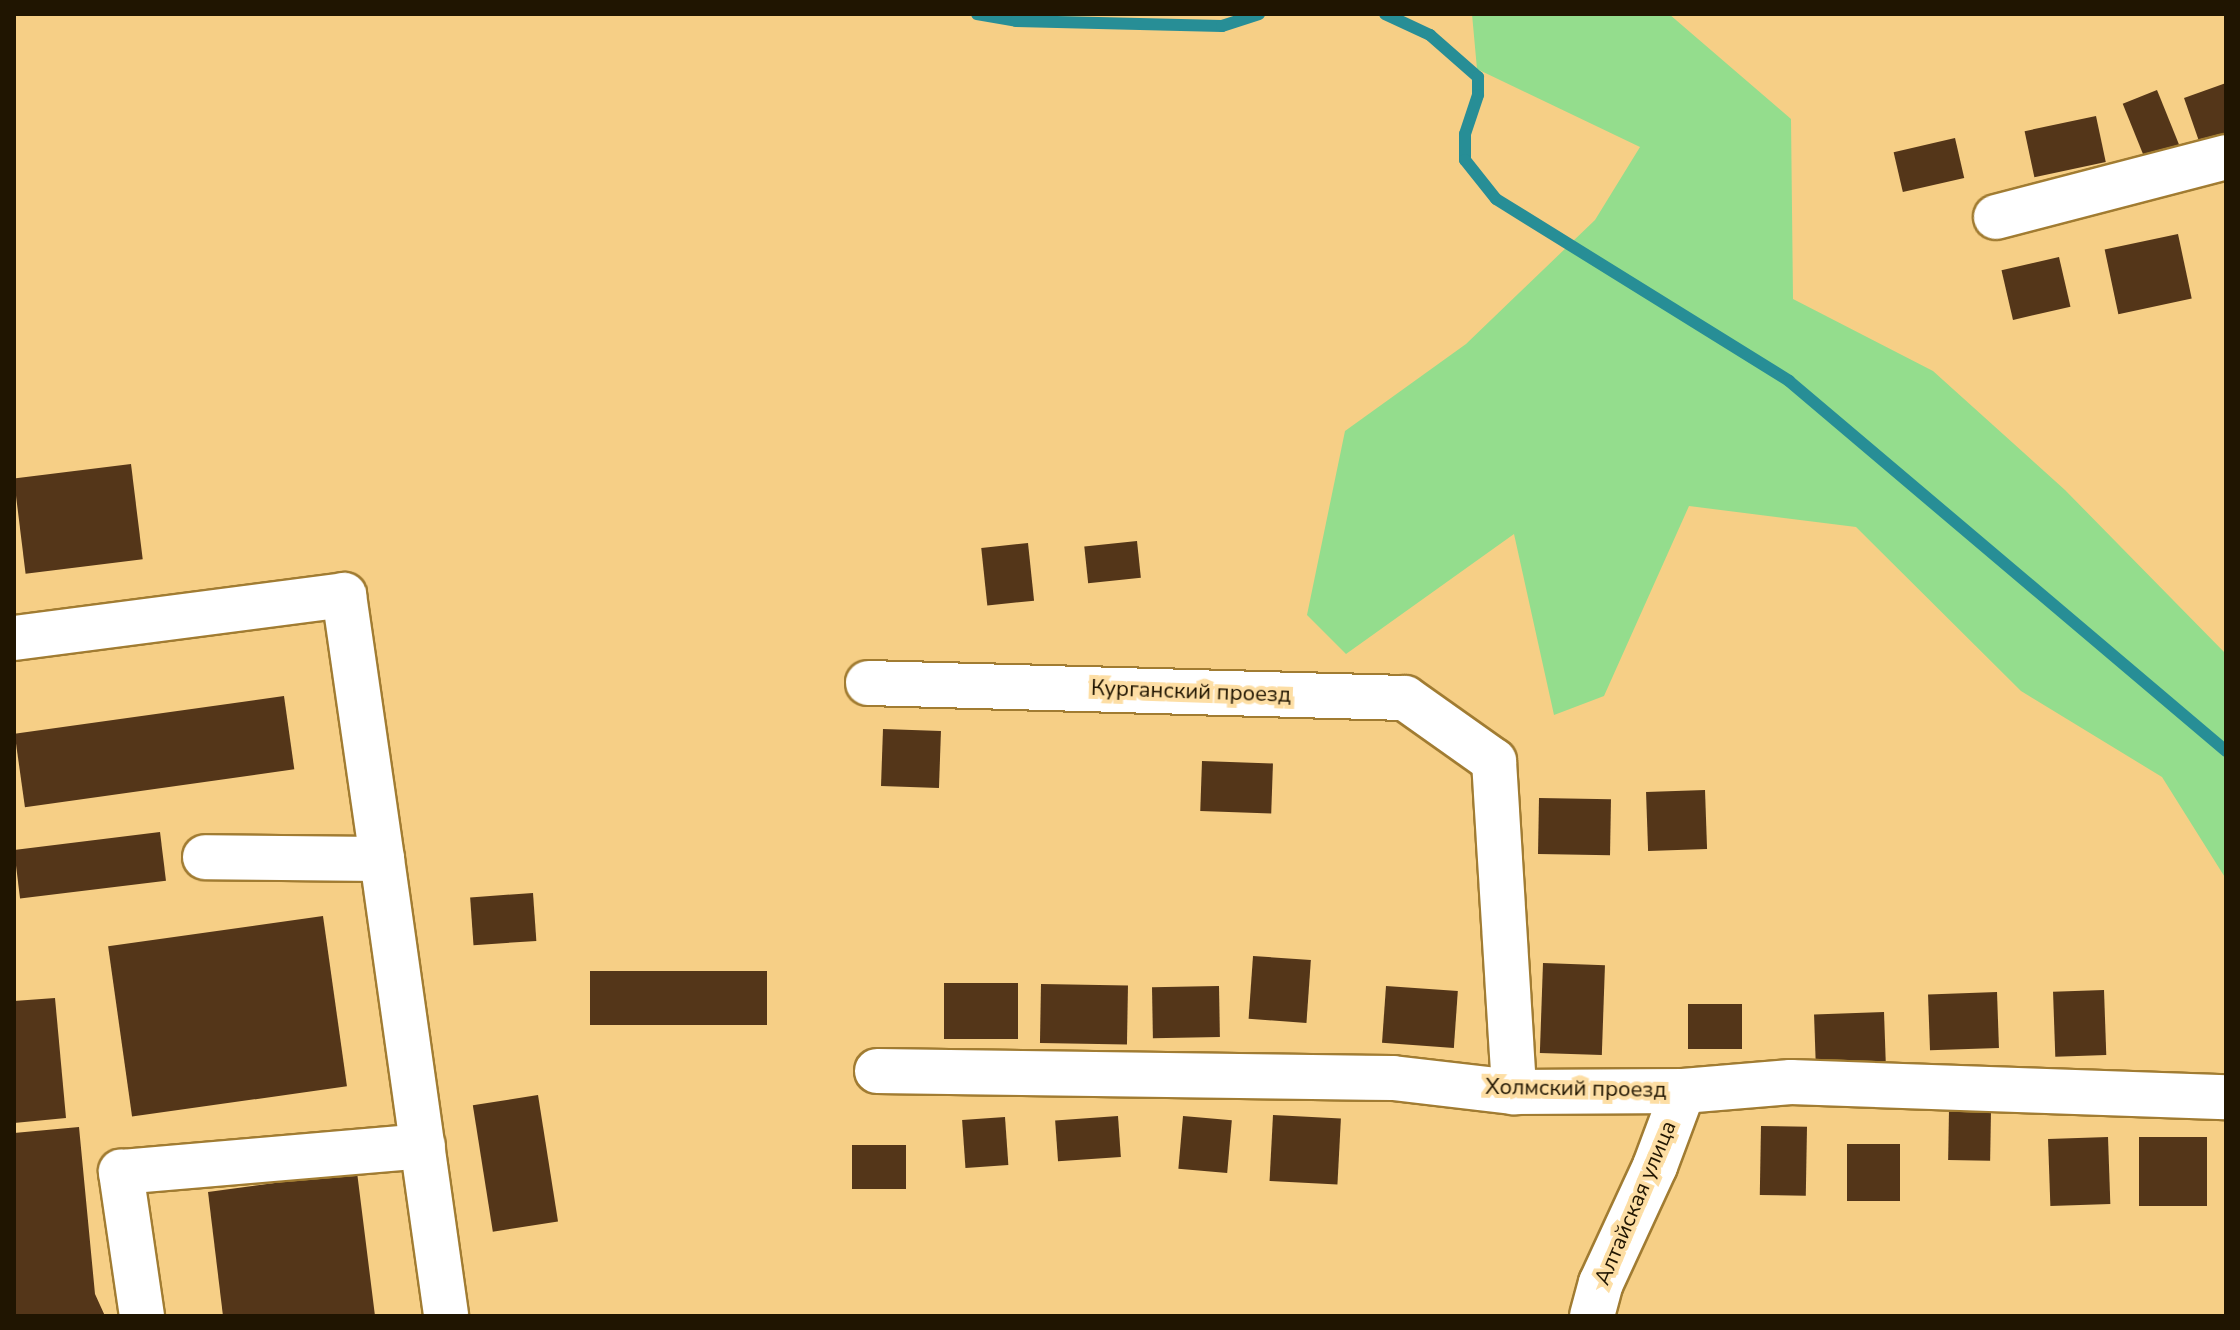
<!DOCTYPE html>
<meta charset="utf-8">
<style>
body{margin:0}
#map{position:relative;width:2240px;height:1330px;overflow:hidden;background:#f6cf86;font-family:"Nunito Sans",sans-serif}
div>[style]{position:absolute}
.green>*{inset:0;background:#94dd8d}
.stream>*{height:12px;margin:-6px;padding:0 6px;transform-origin:6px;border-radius:6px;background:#278e96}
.building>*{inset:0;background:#543619;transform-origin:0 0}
.roads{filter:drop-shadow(2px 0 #a17c32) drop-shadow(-2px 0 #a17c32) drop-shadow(0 2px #a17c32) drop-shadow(0 -2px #a17c32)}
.minor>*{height:44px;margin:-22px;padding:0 22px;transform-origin:22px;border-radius:22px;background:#fff}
span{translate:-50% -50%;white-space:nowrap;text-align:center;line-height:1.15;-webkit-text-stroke:8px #fddea4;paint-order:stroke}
.street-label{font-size:22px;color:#201501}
.frame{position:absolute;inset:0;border:16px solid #201501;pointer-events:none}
</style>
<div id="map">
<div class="green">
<div style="clip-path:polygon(1472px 14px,1669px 14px,1791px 119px,1793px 299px,1933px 371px,2065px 490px,2226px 654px,2226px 879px,2162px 777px,2021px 691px,1856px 527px,1689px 506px,1604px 696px,1554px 715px,1514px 534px,1346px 654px,1307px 615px,1345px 431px,1466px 344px,1595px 220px,1640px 147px,1477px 69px)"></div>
</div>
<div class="stream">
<div style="left:977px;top:14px;width:40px;rotate:10deg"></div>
<div style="left:1016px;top:21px;width:206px;rotate:1.4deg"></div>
<div style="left:1222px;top:26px;width:39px;rotate:-18deg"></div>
<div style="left:1385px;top:14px;width:50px;rotate:25deg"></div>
<div style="left:1430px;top:35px;width:64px;rotate:41.2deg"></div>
<div style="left:1478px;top:77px;width:18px;rotate:90deg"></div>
<div style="left:1478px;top:95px;width:41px;rotate:108.4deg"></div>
<div style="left:1465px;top:134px;width:26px;rotate:90deg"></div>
<div style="left:1465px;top:160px;width:50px;rotate:51.5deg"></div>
<div style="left:1496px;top:199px;width:345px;rotate:31.8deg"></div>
<div style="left:1789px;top:381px;width:573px;rotate:40.25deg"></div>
</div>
<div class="building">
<div style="clip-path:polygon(2226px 83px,2226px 135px,2200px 144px,2184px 98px)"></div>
<div style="left:2157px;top:90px;width:62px;height:37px;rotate:68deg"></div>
<div style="left:2096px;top:116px;width:47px;height:73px;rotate:78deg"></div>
<div style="left:1955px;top:138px;width:41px;height:63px;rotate:77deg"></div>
<div style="left:2178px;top:234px;width:66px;height:75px;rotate:78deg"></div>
<div style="left:2059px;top:257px;width:51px;height:59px;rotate:77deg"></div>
<div style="left:131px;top:464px;width:96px;height:118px;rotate:83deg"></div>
<div style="left:1137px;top:541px;width:37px;height:53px;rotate:84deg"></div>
<div style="left:1028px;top:543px;width:58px;height:47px;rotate:84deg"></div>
<div style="left:284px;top:696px;width:74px;height:272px;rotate:82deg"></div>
<div style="left:883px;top:729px;width:58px;height:57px;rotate:2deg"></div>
<div style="left:1202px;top:761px;width:71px;height:50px;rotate:2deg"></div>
<div style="left:1705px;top:790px;width:59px;height:59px;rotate:88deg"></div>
<div style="left:1539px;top:798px;width:72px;height:56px;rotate:1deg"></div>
<div style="left:160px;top:832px;width:49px;height:147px;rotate:83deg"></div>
<div style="left:533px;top:893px;width:48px;height:63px;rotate:86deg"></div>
<div style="left:323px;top:916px;width:172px;height:217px;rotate:82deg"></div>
<div style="left:1253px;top:956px;width:58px;height:63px;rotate:4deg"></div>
<div style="left:1543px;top:963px;width:62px;height:90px;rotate:2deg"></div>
<div style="left:590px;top:971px;width:177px;height:54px"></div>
<div style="left:944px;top:983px;width:74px;height:56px"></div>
<div style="left:1041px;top:984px;width:87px;height:59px;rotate:1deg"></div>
<div style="left:1219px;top:986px;width:51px;height:67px;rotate:89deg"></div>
<div style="left:1386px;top:986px;width:72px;height:57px;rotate:4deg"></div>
<div style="left:2104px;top:990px;width:65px;height:51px;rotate:88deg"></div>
<div style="left:1997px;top:992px;width:56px;height:69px;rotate:88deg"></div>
<div style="clip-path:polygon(55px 998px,66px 1118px,14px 1123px,14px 1001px)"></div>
<div style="left:1688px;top:1004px;width:54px;height:45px"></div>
<div style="left:1884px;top:1012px;width:49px;height:70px;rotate:88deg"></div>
<div style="left:538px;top:1095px;width:128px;height:66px;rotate:81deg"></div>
<div style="left:1949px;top:1110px;width:42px;height:50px;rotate:1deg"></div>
<div style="left:1273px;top:1115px;width:68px;height:66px;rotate:3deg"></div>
<div style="left:1118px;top:1116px;width:41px;height:63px;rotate:86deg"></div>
<div style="left:1183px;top:1116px;width:49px;height:53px;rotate:5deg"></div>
<div style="left:1005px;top:1117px;width:48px;height:43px;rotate:86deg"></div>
<div style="left:1761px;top:1126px;width:46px;height:69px;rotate:1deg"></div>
<div style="clip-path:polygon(79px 1127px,95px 1294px,105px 1316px,14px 1316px,14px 1133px)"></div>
<div style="left:2108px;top:1137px;width:67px;height:60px;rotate:88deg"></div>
<div style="left:2139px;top:1137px;width:68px;height:69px"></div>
<div style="left:1900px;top:1144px;width:57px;height:53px;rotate:90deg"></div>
<div style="left:852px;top:1145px;width:54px;height:44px"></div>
<div style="clip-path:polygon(357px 1172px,375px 1316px,223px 1316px,208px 1192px)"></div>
</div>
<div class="roads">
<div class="minor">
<div style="left:1996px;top:217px;width:238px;rotate:-14.6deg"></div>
<div style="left:14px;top:638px;width:333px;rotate:-7.4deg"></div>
<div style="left:344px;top:595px;width:267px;rotate:81.8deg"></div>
<div style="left:382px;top:859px;width:177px;rotate:-179.4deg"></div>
<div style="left:868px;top:683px;width:537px;rotate:1.6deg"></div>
<div style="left:1405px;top:698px;width:109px;rotate:35.3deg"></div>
<div style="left:1494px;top:761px;width:332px;rotate:86.5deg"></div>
<div style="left:382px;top:859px;width:461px;rotate:82deg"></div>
<div style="left:877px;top:1071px;width:516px;rotate:0.78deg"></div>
<div style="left:1393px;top:1078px;width:122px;rotate:6.6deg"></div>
<div style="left:1514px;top:1092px;width:169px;rotate:-0.3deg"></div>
<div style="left:1683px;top:1091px;width:108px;rotate:-4.8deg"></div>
<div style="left:1791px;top:1082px;width:435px;rotate:2deg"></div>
<div style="left:142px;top:1316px;width:146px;rotate:-98.3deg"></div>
<div style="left:121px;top:1172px;width:303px;rotate:-4.9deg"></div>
<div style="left:1592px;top:1316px;width:34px;rotate:-75deg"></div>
<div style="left:1601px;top:1283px;width:129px;rotate:-65.2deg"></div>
<div style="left:1655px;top:1166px;width:80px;rotate:-69.5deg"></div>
</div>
</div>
<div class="street-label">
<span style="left:1191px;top:692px;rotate:2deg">Курганский проезд</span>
<span style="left:1576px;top:1089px;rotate:1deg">Холмский проезд</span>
<span style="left:1636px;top:1203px;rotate:-67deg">Алтайская улица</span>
</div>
<div class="frame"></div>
</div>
